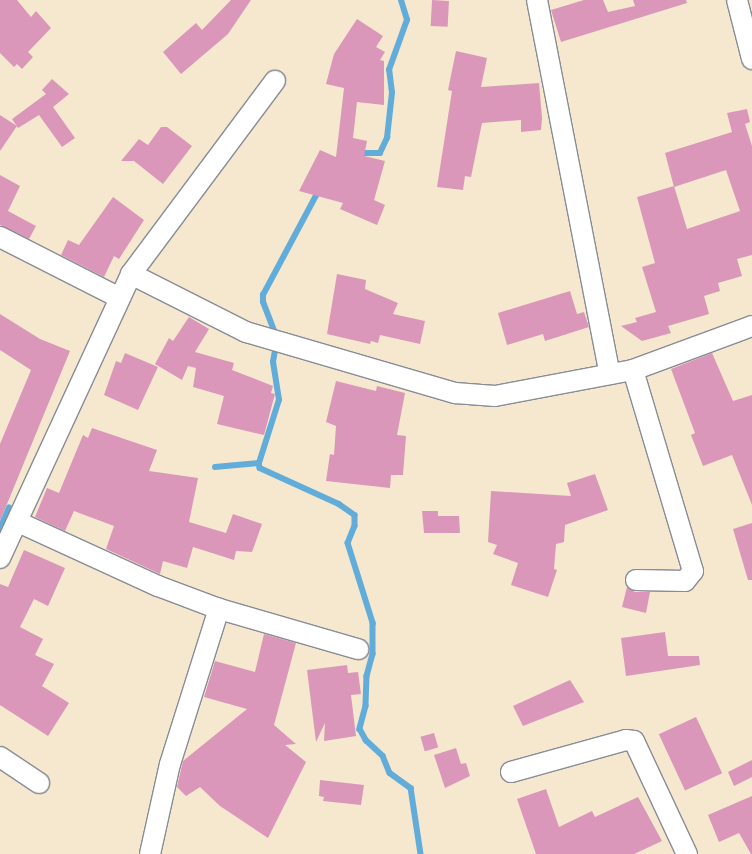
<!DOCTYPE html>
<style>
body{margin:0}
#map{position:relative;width:752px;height:854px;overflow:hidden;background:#f5e8ce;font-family:"Libre Caslon Text",serif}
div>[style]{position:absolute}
.stream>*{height:5.5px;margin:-2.75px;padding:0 2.75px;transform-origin:2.75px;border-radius:2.75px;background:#62acda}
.building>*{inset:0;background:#db97b9;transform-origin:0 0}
.roads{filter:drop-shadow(1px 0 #888c96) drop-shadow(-1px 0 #888c96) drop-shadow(0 1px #888c96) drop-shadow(0 -1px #888c96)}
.minor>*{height:20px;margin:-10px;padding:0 10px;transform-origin:10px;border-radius:10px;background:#fff}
span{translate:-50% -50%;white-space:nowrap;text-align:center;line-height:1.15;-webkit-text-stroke:4.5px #fcf5e5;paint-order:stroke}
</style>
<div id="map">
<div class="stream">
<div style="left:359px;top:153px;width:21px"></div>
<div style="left:380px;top:153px;width:17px;rotate:-65deg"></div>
<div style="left:387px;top:138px;width:45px;rotate:-83.7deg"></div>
<div style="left:392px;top:93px;width:23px;rotate:-97deg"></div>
<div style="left:389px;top:70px;width:53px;rotate:-70.2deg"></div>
<div style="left:407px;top:20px;width:21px;rotate:-107deg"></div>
<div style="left:276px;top:336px;width:36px;rotate:-111deg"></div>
<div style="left:263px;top:302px;width:7px;rotate:-90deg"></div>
<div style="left:263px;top:295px;width:119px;rotate:-61.9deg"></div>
<div style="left:259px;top:463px;width:66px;rotate:-72.4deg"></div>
<div style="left:279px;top:400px;width:38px;rotate:-99deg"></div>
<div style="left:273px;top:362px;width:17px;rotate:-80deg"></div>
<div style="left:259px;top:463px;width:5px;rotate:79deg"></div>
<div style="left:260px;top:468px;width:87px;rotate:24.5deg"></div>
<div style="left:339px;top:504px;width:19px;rotate:35deg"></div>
<div style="left:355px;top:515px;width:11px;rotate:90deg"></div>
<div style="left:355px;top:526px;width:18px;rotate:112deg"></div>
<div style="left:348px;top:543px;width:84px;rotate:72.6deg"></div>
<div style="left:373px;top:623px;width:31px;rotate:90deg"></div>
<div style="left:373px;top:654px;width:23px;rotate:105deg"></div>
<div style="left:367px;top:676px;width:30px;rotate:92deg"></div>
<div style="left:366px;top:706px;width:24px;rotate:105deg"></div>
<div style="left:360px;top:729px;width:13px;rotate:61deg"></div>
<div style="left:366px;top:740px;width:23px;rotate:43deg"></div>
<div style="left:383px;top:756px;width:18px;rotate:68deg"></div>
<div style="left:390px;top:773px;width:26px;rotate:36deg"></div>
<div style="left:411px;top:788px;width:67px;rotate:81.4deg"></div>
<div style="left:215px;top:467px;width:44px;rotate:-5.2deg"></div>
<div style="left:0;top:529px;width:23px;rotate:-67deg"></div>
</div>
<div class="building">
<div style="clip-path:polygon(0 0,17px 0,31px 17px,36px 11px,51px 28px,28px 52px,33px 57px,22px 69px,17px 64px,14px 67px,0 53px)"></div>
<div style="clip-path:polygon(231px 0,251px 0,228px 34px,181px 74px,163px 52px,196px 23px,202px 30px)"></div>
<div style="left:432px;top:0;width:17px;height:26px;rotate:3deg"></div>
<div style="clip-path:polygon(584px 0,603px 0,608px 12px,635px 6px,633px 0,686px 0,687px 3px,561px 42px,551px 10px)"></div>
<div style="clip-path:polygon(357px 19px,383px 36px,376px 47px,385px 52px,380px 60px,384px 61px,384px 105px,357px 102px,353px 138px,367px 141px,364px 156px,385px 161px,374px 200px,385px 205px,377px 225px,340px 209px,343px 203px,299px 191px,320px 150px,336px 157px,344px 88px,326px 84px,334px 54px)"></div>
<div style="clip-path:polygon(456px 51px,487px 58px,481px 87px,539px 83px,542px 118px,541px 130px,521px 132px,521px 120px,482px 123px,471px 177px,465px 176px,463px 190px,437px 187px,452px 91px,448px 90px)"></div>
<div style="clip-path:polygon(52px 79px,69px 94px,53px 107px,75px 138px,62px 147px,39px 115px,18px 128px,12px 119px,46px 94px,42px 90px)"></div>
<div style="clip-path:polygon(747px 109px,750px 122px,745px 124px,752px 146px,752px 255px,737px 259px,742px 276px,718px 283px,720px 291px,704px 296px,709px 314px,668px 326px,671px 333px,642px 341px,621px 326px,637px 322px,635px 318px,656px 312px,642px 267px,655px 263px,637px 197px,674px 186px,687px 229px,740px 211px,726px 170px,674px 187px,665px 153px,732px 132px,727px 113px)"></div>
<div style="clip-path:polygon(0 115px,17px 126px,0 151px)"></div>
<div style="clip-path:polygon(161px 127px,167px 127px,192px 146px,163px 184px,134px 161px,121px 161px,139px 139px,148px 145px)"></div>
<div style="clip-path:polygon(0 175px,20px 186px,8px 211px,36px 226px,29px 239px,0 225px)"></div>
<div style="clip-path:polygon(113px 197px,144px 220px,119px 259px,114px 256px,104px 277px,61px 255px,68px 240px,79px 245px)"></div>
<div style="clip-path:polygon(337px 274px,366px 280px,365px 289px,398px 303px,393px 314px,425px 321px,420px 344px,380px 335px,378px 343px,371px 341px,370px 344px,327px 334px)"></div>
<div style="clip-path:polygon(570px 291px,577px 314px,584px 312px,589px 327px,545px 341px,543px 334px,507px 345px,498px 313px)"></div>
<div style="clip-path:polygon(0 314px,40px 339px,70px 351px,0 521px,0 444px,31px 370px,0 350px)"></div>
<div style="clip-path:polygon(189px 317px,209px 329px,195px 352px,234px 363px,232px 370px,273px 386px,271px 393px,275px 394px,264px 435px,217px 424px,224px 396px,193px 387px,196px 368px,188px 366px,182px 380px,155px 364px,169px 338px,173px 341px)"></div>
<div style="clip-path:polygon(125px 353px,158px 367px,138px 410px,104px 395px,116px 361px,121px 363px)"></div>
<div style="clip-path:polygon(712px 353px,733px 401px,752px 395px,752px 505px,732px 455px,703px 466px,691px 435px,695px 433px,671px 369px)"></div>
<div style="clip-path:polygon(336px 381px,376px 391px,377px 386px,405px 393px,397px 435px,406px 436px,403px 475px,391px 475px,390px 488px,326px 481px,330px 454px,334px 455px,336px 426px,326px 422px)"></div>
<div style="clip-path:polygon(92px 428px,157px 450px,149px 471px,198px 478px,189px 522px,226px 533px,233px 514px,262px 524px,252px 552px,236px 551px,234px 560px,193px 547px,187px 568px,163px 561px,160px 574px,106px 549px,114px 526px,74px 511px,65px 531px,35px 517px,47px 488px,59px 493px,83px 435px,88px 438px)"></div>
<div style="clip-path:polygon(595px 474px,608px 510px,565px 525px,564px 542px,556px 544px,554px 569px,557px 570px,548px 597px,511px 585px,518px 563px,493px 554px,497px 545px,488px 542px,491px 491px,571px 496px,567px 483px)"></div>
<div style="clip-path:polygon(422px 511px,438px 511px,438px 516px,459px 516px,460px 533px,424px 533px)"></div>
<div style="clip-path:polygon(752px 523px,752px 580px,748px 580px,733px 529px)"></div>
<div style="clip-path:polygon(24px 550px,65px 568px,48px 606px,34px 599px,20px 627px,43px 639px,35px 655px,54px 664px,42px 686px,69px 703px,48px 736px,0 705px,0 584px,8px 587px)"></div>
<div style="clip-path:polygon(627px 587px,635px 592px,650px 592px,646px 613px,622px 607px)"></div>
<div style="clip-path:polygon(665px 632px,668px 656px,699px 656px,700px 665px,626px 676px,621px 638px)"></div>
<div style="clip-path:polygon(264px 634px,296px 643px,274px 725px,296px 744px,285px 745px,306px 762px,268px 838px,220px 806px,200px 787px,186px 796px,177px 787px,183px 761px,247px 709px,204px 697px,215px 661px,255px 672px)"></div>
<div style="clip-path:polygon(347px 665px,348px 673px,358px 672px,361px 694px,351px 695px,356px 736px,324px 741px,325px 723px,316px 742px,307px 670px)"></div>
<div style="clip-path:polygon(570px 680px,584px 702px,523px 726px,513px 706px)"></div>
<div style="left:696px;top:717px;width:62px;height:41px;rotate:65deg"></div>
<div style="left:434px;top:733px;width:15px;height:14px;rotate:74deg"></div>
<div style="clip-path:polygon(456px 748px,461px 764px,466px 763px,470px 776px,445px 788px,434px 755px)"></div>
<div style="clip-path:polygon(752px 760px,752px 777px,734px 786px,728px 772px)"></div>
<div style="clip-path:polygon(320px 780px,364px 785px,361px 805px,323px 801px,324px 797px,319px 796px)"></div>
<div style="clip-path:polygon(546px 789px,559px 827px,592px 811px,595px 817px,638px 797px,662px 841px,634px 854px,536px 854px,517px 799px)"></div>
<div style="clip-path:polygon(752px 796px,752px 854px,751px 854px,739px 833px,719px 842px,708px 815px)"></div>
</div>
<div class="roads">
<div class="minor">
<div style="left:537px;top:0;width:381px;rotate:79deg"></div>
<div style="left:737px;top:0;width:61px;rotate:75.7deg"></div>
<div style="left:0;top:237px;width:132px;rotate:27deg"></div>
<div style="left:131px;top:274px;width:129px;rotate:26.8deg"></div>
<div style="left:246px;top:332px;width:218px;rotate:16.3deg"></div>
<div style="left:455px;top:393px;width:40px;rotate:4.3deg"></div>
<div style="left:495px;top:396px;width:140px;rotate:-10.7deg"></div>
<div style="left:633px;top:370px;width:127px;rotate:-20.3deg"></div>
<div style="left:633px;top:370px;width:210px;rotate:73.4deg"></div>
<div style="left:693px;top:571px;width:13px;rotate:129deg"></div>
<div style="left:685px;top:581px;width:49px;rotate:-178.8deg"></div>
<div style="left:18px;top:522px;width:154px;rotate:24.6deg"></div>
<div style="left:158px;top:586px;width:65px;rotate:20.7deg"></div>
<div style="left:219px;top:609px;width:145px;rotate:16.1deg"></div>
<div style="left:0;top:558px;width:313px;rotate:-65.2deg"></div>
<div style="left:131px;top:274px;width:241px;rotate:-53.3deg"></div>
<div style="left:0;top:757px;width:47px;rotate:33.7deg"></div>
<div style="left:511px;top:772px;width:119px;rotate:-15.5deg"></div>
<div style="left:626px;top:740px;width:8px;rotate:7deg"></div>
<div style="left:634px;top:741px;width:125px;rotate:64.9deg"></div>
<div style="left:150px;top:854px;width:92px;rotate:-77.5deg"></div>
<div style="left:170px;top:764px;width:163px;rotate:-72.5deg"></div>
</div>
</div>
</div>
